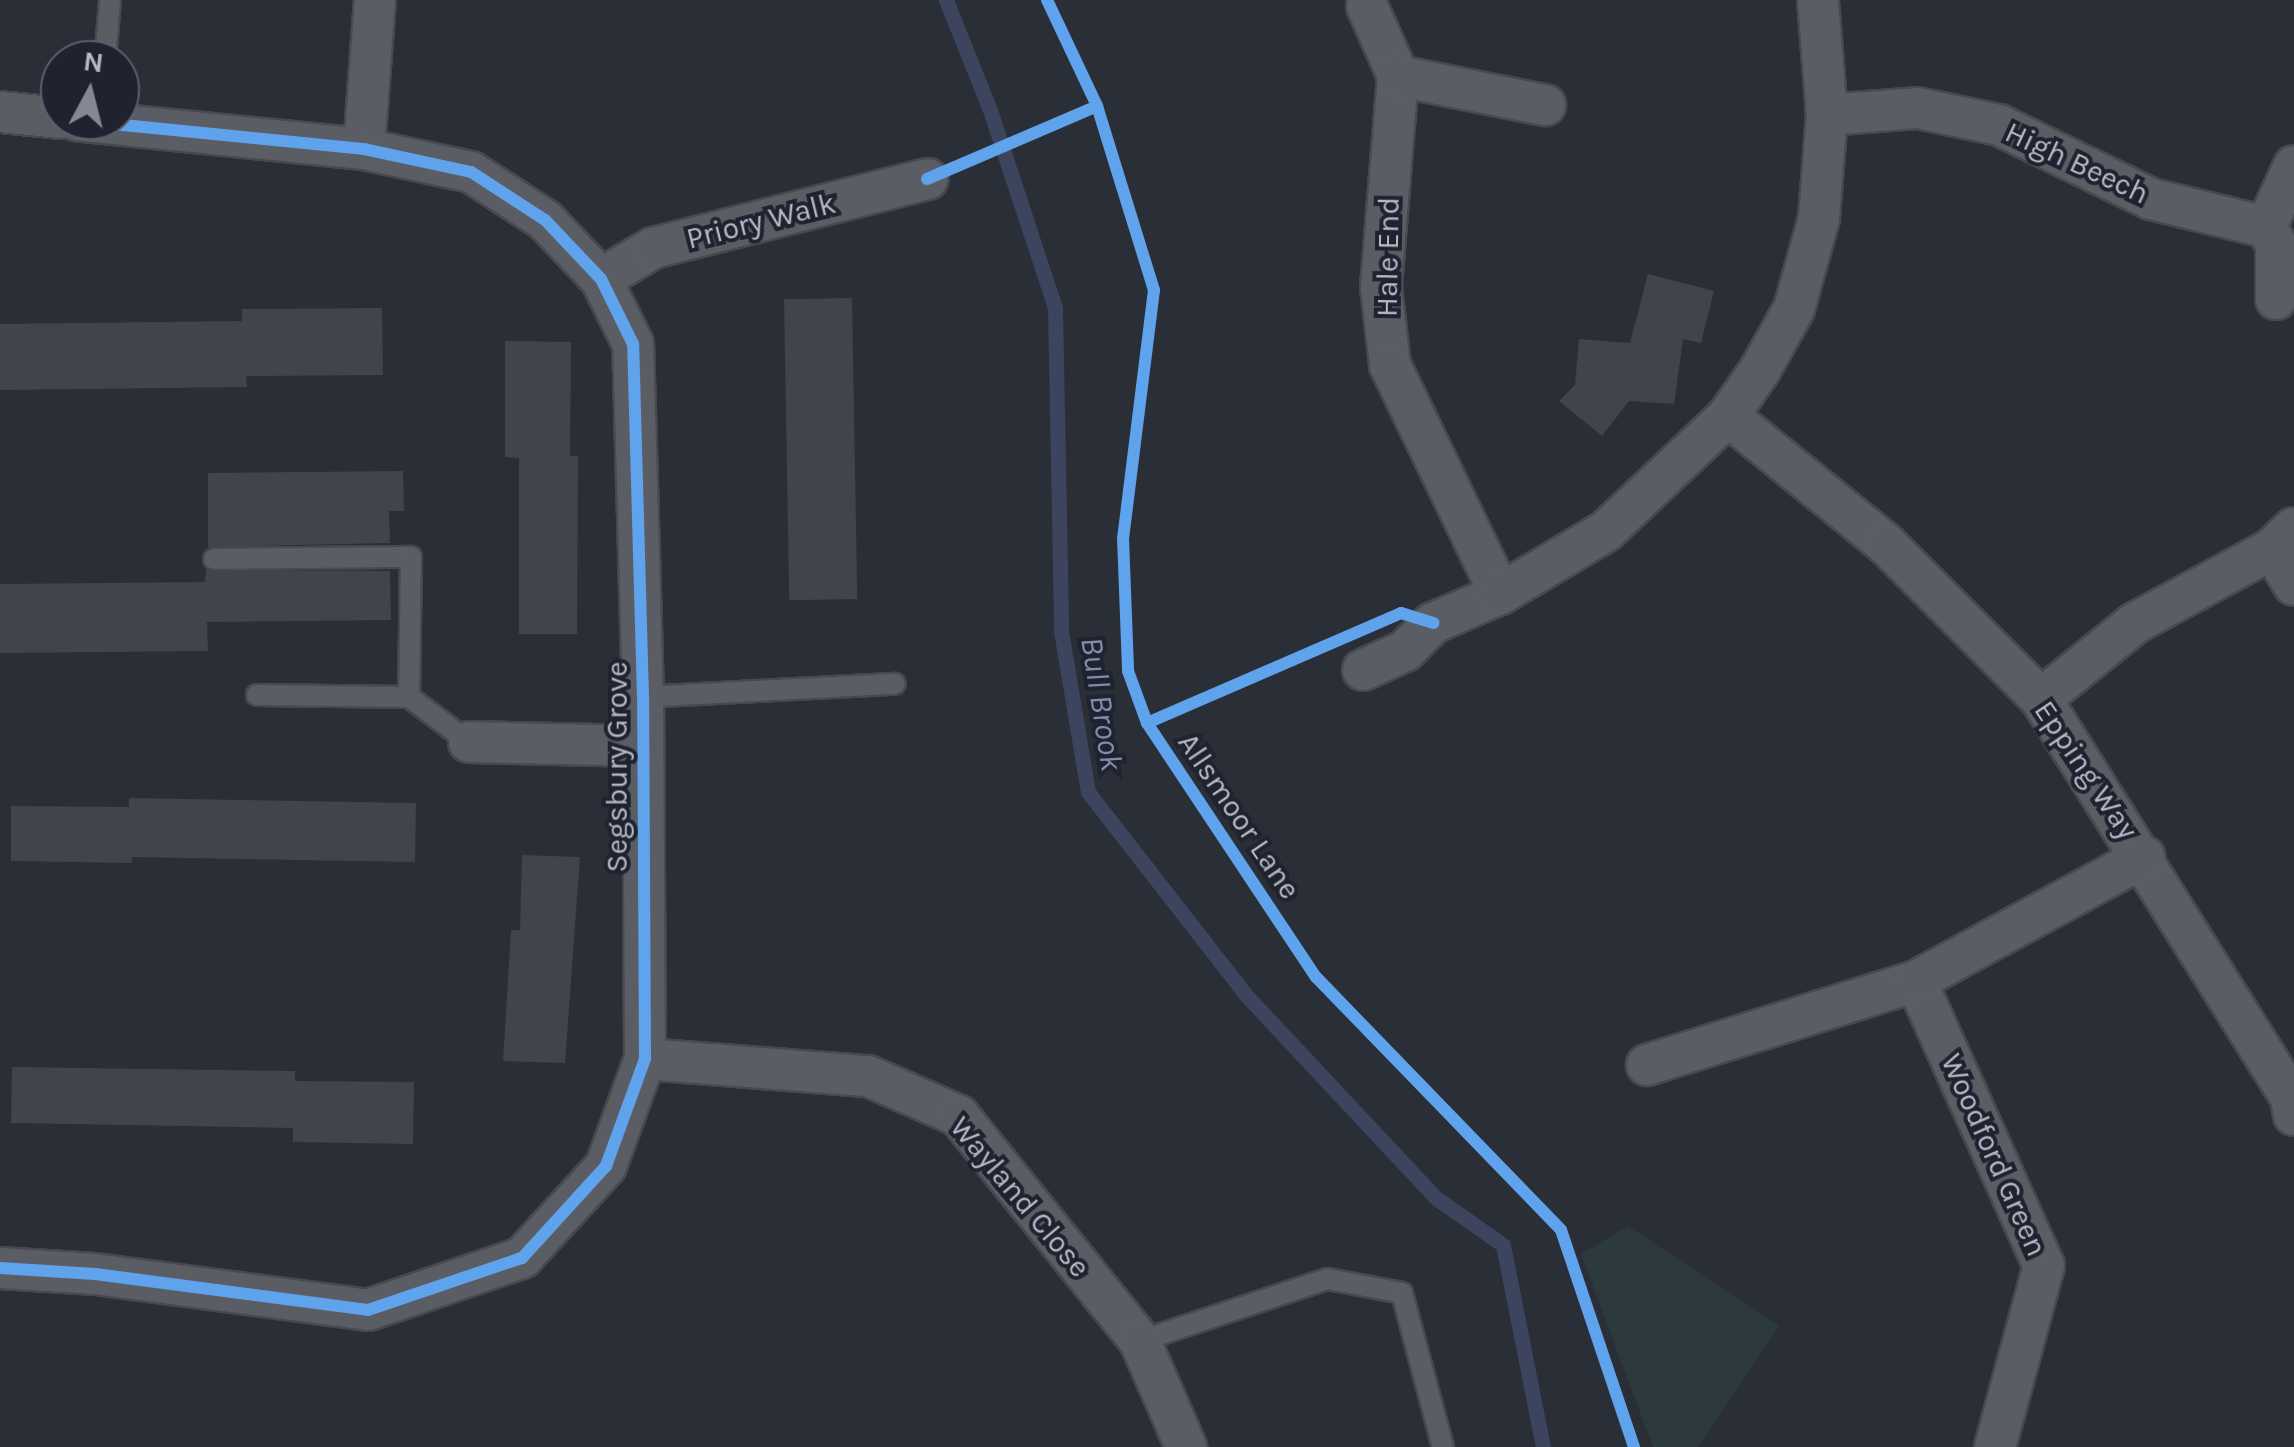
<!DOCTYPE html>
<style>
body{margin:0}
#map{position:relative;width:2294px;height:1447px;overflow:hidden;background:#2a2e36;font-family:Karla,sans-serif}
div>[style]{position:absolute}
.green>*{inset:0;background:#2c3a3e}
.stream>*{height:15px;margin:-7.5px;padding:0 7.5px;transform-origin:7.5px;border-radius:7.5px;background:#3c455d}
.building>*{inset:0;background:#41444b;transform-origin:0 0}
.roads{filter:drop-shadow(2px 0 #47494f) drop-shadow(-2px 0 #47494f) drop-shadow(0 2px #47494f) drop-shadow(0 -2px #47494f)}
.service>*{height:20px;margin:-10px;padding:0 10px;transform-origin:10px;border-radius:10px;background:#5b5d64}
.minor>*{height:40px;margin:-20px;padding:0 20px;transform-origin:20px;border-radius:20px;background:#5b5d64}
.cycleway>*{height:12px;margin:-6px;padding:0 6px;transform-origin:6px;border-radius:6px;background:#60a3ed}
span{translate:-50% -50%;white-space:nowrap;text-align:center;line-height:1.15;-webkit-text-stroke:8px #1f2330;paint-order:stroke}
.street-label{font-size:30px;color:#b6b9c6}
.water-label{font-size:32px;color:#818caa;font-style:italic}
.north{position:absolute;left:40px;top:40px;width:100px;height:100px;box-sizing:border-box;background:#1f2330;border:2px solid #5b5f6c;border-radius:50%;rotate:7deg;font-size:28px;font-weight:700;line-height:40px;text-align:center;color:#b6b9c6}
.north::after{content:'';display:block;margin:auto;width:35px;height:45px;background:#858894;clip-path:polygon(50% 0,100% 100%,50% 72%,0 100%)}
</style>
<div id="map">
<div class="green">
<div style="clip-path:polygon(1628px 1226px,1779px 1326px,1698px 1447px,1653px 1447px,1581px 1254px)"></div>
</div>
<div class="stream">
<div style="left:946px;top:0;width:118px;rotate:68.2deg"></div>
<div style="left:990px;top:110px;width:208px;rotate:71.8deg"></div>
<div style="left:1055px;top:308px;width:323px;rotate:88.9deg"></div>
<div style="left:1061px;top:631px;width:163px;rotate:80.5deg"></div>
<div style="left:1088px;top:792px;width:256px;rotate:52.1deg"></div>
<div style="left:1245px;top:994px;width:279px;rotate:46.9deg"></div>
<div style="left:1436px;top:1198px;width:82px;rotate:35deg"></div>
<div style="left:1503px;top:1245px;width:206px;rotate:78.8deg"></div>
</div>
<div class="building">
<div style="clip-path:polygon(1648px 274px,1714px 291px,1701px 343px,1683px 339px,1674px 404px,1629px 401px,1602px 436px,1559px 401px,1575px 385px,1579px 339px,1630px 343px)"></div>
<div style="left:852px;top:298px;width:301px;height:68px;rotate:89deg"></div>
<div style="clip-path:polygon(382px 308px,383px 375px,246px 376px,247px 387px,0 390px,0 324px,242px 321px,242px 309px)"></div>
<div style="clip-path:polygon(505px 341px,571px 342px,570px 456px,578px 456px,577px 634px,519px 634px,519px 458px,505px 457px)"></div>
<div style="clip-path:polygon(403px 471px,404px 511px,389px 511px,390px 543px,208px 547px,208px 473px)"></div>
<div style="clip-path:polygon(206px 570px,390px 571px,391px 620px,207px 622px,208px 651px,0 653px,0 584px,205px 582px)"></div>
<div style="clip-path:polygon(129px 798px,416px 803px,415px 862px,132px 857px,132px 863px,11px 861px,11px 806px,129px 807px)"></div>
<div style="clip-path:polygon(522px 855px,580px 857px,565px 1063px,503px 1061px,511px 930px,520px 930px)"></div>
<div style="clip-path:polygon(12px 1067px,295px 1071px,295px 1081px,414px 1082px,413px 1144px,293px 1142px,293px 1128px,11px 1123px)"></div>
</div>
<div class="roads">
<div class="service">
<div style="left:105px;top:60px;width:60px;rotate:-85.2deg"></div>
<div style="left:214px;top:559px;width:197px;rotate:-0.6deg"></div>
<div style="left:411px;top:557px;width:140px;rotate:90.8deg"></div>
<div style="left:409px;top:697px;width:152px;rotate:-179.2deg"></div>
<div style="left:409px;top:697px;width:75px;rotate:36.9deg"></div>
<div style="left:643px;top:697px;width:252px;rotate:-3deg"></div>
<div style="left:1140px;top:1341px;width:198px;rotate:-18.3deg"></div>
<div style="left:1328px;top:1279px;width:75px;rotate:10.7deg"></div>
<div style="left:1402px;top:1293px;width:159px;rotate:75.1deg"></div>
</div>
<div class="minor">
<div style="left:1367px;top:6px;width:77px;rotate:66.1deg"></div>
<div style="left:1398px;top:76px;width:212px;rotate:94.6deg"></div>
<div style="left:1381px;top:287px;width:79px;rotate:83.4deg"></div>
<div style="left:1390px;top:365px;width:254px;rotate:64.3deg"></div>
<div style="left:1398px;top:76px;width:150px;rotate:11.2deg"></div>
<div style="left:0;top:112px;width:60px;rotate:5.7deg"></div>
<div style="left:1827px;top:115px;width:90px;rotate:-4.4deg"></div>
<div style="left:1917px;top:108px;width:84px;rotate:11.7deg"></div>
<div style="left:1999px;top:125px;width:169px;rotate:26deg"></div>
<div style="left:2151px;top:199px;width:118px;rotate:13.7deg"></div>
<div style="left:364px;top:149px;width:149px;rotate:-85.8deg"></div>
<div style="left:601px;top:279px;width:61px;rotate:-30.8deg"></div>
<div style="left:653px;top:248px;width:283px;rotate:-14.1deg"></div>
<div style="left:2276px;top:299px;width:55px;rotate:-90deg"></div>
<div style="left:2276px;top:244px;width:20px;rotate:-120deg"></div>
<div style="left:2266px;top:227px;width:67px;rotate:-65.3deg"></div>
<div style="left:1728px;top:416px;width:203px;rotate:39deg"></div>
<div style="left:1886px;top:544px;width:219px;rotate:45deg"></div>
<div style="left:2041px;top:699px;width:470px;rotate:57.9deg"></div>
<div style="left:2291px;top:1097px;width:18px;rotate:81deg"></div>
<div style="left:2272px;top:549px;width:42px;rotate:58.6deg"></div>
<div style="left:1363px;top:670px;width:46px;rotate:-24.3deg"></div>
<div style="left:1405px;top:651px;width:40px;rotate:-45deg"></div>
<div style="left:1433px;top:623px;width:73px;rotate:-23.4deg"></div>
<div style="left:1500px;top:594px;width:123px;rotate:-30.7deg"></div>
<div style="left:1606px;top:531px;width:168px;rotate:-43.3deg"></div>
<div style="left:1728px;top:416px;width:56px;rotate:-55.2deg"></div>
<div style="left:1760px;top:370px;width:70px;rotate:-60.9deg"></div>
<div style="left:1794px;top:309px;width:94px;rotate:-74.6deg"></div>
<div style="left:1819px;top:218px;width:103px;rotate:-85.6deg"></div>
<div style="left:1827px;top:115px;width:115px;rotate:-94.5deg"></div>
<div style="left:2041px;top:699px;width:121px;rotate:-39deg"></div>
<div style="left:2135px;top:623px;width:156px;rotate:-28.4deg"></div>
<div style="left:2272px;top:549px;width:30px;rotate:-44deg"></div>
<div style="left:469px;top:742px;width:172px;rotate:1.3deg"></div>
<div style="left:645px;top:1059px;width:224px;rotate:4.4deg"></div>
<div style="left:868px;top:1076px;width:99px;rotate:23.7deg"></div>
<div style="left:959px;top:1116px;width:289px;rotate:51.2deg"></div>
<div style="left:1140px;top:1341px;width:116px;rotate:66.5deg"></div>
<div style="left:1647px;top:1065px;width:282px;rotate:-17.3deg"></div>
<div style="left:0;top:1268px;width:95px;rotate:3.6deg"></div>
<div style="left:95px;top:1274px;width:275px;rotate:7.5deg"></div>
<div style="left:368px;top:1310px;width:163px;rotate:-18.7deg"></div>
<div style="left:522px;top:1258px;width:125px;rotate:-47.6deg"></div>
<div style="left:606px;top:1166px;width:114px;rotate:-70deg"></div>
<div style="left:645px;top:1059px;width:362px;rotate:-90.3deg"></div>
<div style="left:643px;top:697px;width:353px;rotate:-91.6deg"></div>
<div style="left:633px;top:344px;width:72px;rotate:-116.2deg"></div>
<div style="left:601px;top:279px;width:81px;rotate:-133.5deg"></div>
<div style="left:545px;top:220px;width:88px;rotate:-147deg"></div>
<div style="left:471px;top:172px;width:109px;rotate:-167.9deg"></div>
<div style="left:364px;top:149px;width:289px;rotate:-174.3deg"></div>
<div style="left:1995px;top:1447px;width:188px;rotate:-74.9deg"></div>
<div style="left:2044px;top:1266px;width:312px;rotate:-114.2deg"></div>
<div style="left:1916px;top:981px;width:260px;rotate:-28.5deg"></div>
</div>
</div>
<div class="cycleway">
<div style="left:1047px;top:0;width:117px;rotate:64.7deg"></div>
<div style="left:1097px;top:106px;width:193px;rotate:72.8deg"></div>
<div style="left:1154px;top:290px;width:250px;rotate:97.1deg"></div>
<div style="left:1123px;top:538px;width:133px;rotate:87.8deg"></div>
<div style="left:1128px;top:671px;width:55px;rotate:69.9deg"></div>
<div style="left:1147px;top:723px;width:305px;rotate:56.4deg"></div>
<div style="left:1316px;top:977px;width:352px;rotate:45.9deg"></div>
<div style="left:1561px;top:1230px;width:229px;rotate:71.4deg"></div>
<div style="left:927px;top:179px;width:185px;rotate:-23.2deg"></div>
<div style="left:1147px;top:723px;width:277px;rotate:-23.4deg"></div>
<div style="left:1401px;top:613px;width:34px;rotate:17deg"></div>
<div style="left:0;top:1268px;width:95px;rotate:3.6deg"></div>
<div style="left:95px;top:1274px;width:275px;rotate:7.5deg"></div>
<div style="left:368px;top:1310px;width:163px;rotate:-18.7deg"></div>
<div style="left:522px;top:1258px;width:125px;rotate:-47.6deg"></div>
<div style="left:606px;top:1166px;width:114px;rotate:-70deg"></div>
<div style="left:645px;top:1059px;width:362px;rotate:-90.3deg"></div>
<div style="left:643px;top:697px;width:353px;rotate:-91.6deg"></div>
<div style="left:633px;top:344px;width:72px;rotate:-116.2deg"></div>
<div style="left:601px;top:279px;width:81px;rotate:-133.5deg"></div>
<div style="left:545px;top:220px;width:88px;rotate:-147deg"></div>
<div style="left:471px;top:172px;width:109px;rotate:-167.9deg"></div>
<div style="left:364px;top:149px;width:289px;rotate:-174.3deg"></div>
</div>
<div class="street-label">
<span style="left:2077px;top:163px;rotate:25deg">High Beech</span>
<span style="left:761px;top:221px;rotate:-14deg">Priory Walk</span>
<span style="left:1388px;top:257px;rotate:-89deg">Hale End</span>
<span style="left:617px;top:767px;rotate:-90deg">Segsbury Grove</span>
<span style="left:2086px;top:770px;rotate:56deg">Epping Way</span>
<span style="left:1239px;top:816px;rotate:56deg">Allsmoor Lane</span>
<span style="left:1994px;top:1155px;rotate:66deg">Woodford Green</span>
<span style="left:1020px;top:1197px;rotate:50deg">Wayland Close</span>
</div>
<div class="water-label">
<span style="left:1101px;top:704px;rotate:81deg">Bull Brook</span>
</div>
<div class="north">N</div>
</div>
